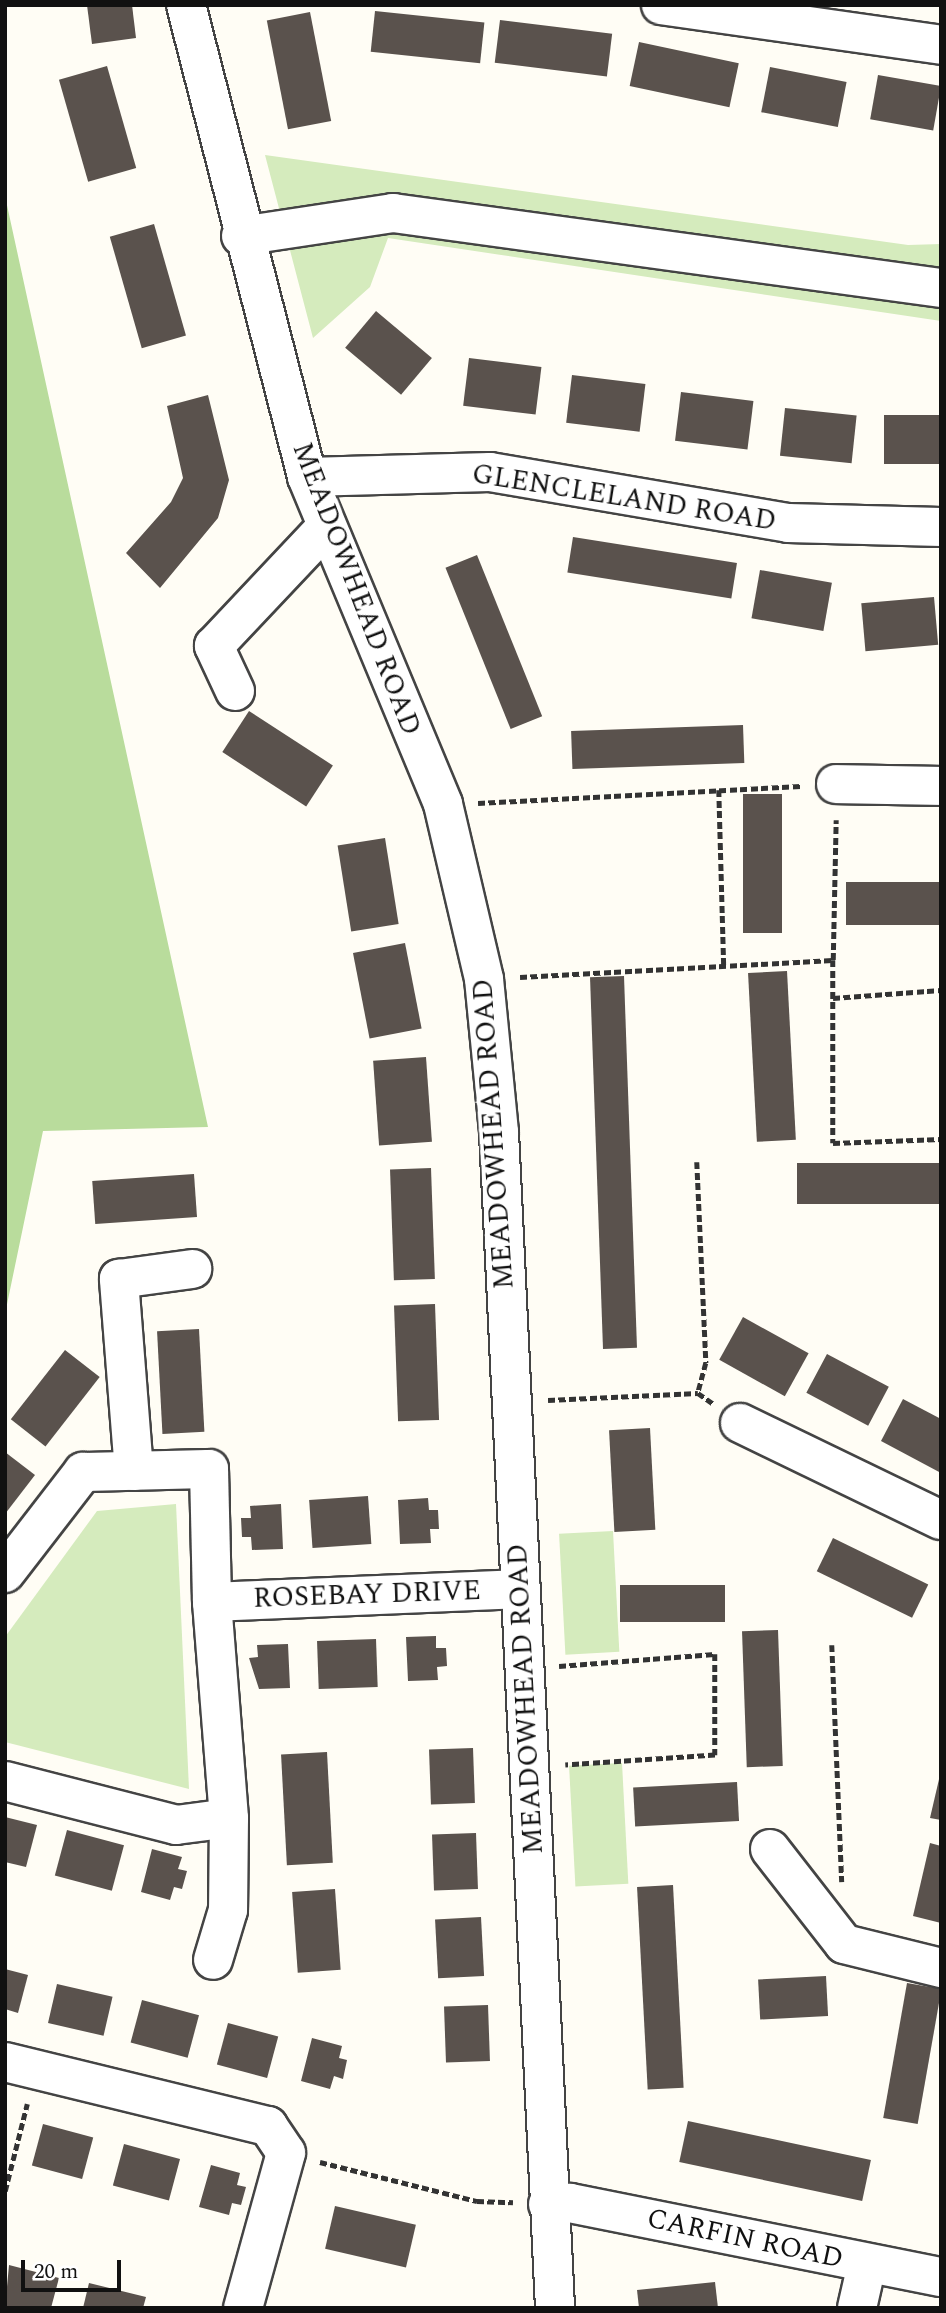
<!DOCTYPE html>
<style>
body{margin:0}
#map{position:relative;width:946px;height:2313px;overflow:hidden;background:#fffdf5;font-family:Spectral,serif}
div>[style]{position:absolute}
.green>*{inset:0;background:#d5ebbd;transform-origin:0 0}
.forest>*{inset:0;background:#b9dc9c}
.building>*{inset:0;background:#5a524d;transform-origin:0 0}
.path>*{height:4.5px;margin-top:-2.25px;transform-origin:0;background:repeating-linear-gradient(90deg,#333 0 7px,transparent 0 10.5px)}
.roads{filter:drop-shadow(2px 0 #444) drop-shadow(-2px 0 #444) drop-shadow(0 2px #444) drop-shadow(0 -2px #444)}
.minor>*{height:38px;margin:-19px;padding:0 19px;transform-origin:19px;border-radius:19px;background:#fff}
span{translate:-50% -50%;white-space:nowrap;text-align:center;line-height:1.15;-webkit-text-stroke:7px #fff;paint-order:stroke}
.street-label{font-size:28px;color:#111}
.frame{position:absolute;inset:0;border:7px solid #111;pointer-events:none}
.scale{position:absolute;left:21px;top:2260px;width:100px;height:32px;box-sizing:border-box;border:4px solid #111;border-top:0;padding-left:9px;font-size:21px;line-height:24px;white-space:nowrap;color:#111;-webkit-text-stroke:5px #fff;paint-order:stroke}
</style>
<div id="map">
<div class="green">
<div style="clip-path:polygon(265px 155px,908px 245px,941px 244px,941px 321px,388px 238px,370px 287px,313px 338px)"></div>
<div style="clip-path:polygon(176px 1504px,189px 1789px,5px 1742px,5px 1637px,97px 1511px)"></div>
<div style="left:613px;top:1531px;width:121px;height:54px;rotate:87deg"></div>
<div style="left:622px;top:1763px;width:121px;height:53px;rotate:87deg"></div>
</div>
<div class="forest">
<div style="clip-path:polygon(5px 196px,208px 1127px,43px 1131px,5px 1314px)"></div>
</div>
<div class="building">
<div style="clip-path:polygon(87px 5px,132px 5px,136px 38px,92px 44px)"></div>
<div style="left:375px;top:11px;width:110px;height:41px;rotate:6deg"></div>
<div style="left:310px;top:12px;width:111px;height:44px;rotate:79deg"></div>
<div style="left:500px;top:20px;width:113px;height:43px;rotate:7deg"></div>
<div style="left:639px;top:42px;width:102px;height:45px;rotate:12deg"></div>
<div style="left:107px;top:66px;width:106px;height:50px;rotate:74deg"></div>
<div style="left:770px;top:67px;width:78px;height:46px;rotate:11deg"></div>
<div style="left:878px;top:75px;width:64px;height:45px;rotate:10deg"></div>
<div style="left:154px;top:224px;width:116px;height:46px;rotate:74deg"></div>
<div style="left:376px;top:311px;width:73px;height:48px;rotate:40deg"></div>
<div style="left:469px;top:358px;width:73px;height:48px;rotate:7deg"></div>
<div style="left:572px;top:375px;width:74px;height:48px;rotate:7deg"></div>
<div style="left:681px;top:392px;width:73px;height:49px;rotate:7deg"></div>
<div style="clip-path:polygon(208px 395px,229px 480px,218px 518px,160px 588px,126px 553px,171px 502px,183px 478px,167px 406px)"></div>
<div style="left:785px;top:408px;width:72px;height:48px;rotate:6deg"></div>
<div style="left:941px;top:415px;width:49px;height:57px;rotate:90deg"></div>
<div style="left:573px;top:537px;width:166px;height:36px;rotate:9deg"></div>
<div style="left:477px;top:555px;width:174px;height:34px;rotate:68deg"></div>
<div style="left:760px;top:570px;width:73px;height:49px;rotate:10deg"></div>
<div style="left:934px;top:597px;width:48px;height:73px;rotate:85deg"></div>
<div style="left:249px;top:711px;width:100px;height:49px;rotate:33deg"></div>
<div style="left:743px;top:725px;width:38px;height:172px;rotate:88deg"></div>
<div style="left:743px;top:794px;width:39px;height:139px"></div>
<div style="left:385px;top:838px;width:87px;height:48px;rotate:81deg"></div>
<div style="left:941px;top:882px;width:43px;height:95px;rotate:90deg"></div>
<div style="left:405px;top:943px;width:87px;height:53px;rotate:79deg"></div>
<div style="left:787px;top:971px;width:169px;height:39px;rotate:87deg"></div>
<div style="left:624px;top:976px;width:372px;height:34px;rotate:88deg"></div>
<div style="left:426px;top:1057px;width:85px;height:53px;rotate:86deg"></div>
<div style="left:941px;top:1163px;width:41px;height:144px;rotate:90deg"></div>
<div style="left:431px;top:1168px;width:111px;height:41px;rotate:88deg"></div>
<div style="left:194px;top:1174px;width:43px;height:102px;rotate:86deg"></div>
<div style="left:435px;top:1304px;width:116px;height:41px;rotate:88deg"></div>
<div style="left:743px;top:1317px;width:75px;height:49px;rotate:29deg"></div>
<div style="left:199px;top:1329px;width:103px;height:42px;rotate:87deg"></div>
<div style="left:65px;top:1350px;width:44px;height:88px;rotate:38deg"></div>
<div style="left:827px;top:1354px;width:70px;height:44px;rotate:28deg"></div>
<div style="clip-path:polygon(903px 1399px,941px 1419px,941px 1473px,881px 1441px)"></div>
<div style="left:650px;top:1428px;width:102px;height:41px;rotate:87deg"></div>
<div style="clip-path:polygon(5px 1452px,35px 1475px,5px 1514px)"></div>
<div style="left:368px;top:1496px;width:48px;height:59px;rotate:86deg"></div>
<div style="clip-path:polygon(428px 1498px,429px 1510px,438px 1510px,439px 1529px,430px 1529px,431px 1543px,400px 1544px,398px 1500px)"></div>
<div style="clip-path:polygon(281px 1504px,283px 1549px,252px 1550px,251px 1537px,242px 1537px,241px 1518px,251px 1518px,250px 1506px)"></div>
<div style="left:833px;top:1538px;width:106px;height:37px;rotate:26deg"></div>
<div style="left:725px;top:1585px;width:37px;height:105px;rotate:90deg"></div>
<div style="left:778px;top:1630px;width:136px;height:36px;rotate:88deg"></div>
<div style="clip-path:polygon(436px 1636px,436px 1648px,446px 1648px,447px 1666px,437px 1667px,438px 1680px,408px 1681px,406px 1637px)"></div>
<div style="left:376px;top:1639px;width:48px;height:59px;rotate:88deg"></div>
<div style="clip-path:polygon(288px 1644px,290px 1688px,259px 1689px,249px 1658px,258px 1657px,257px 1645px)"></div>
<div style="left:473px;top:1748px;width:55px;height:44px;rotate:88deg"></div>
<div style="left:327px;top:1752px;width:111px;height:46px;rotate:87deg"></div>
<div style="clip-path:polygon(940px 1775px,941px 1775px,941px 1820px,930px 1818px)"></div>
<div style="left:737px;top:1782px;width:39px;height:104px;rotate:87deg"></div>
<div style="clip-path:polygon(5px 1817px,37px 1825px,26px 1867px,5px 1862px)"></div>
<div style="left:67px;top:1830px;width:59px;height:47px;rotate:15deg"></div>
<div style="left:476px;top:1833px;width:56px;height:44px;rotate:88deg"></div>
<div style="clip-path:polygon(930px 1843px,941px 1846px,941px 1923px,913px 1916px)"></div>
<div style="clip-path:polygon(152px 1849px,182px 1857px,178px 1869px,187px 1871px,182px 1889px,174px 1887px,170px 1900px,141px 1892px)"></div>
<div style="left:673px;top:1885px;width:203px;height:36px;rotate:87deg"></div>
<div style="left:335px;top:1889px;width:81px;height:43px;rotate:86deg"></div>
<div style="left:481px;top:1917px;width:59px;height:46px;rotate:87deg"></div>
<div style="clip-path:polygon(5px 1969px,28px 1975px,18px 2013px,5px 2009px)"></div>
<div style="left:826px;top:1976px;width:40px;height:68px;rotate:87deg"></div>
<div style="left:907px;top:1983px;width:35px;height:137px;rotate:10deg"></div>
<div style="left:57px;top:1984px;width:57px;height:40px;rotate:13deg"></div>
<div style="left:142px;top:2000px;width:59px;height:44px;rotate:15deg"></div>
<div style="left:488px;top:2005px;width:56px;height:44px;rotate:88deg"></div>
<div style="left:228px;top:2023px;width:52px;height:43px;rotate:15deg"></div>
<div style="clip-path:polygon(312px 2038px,342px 2046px,339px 2058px,347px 2060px,343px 2079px,334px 2076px,330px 2089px,301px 2081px)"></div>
<div style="left:688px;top:2121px;width:187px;height:42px;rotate:12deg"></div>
<div style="left:43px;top:2124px;width:52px;height:43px;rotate:15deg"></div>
<div style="left:124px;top:2144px;width:58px;height:43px;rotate:15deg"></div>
<div style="clip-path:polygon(211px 2165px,240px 2173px,237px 2185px,246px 2187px,241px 2205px,232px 2203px,229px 2215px,199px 2207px)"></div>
<div style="left:335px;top:2206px;width:83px;height:44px;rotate:13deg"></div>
<div style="clip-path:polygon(9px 2265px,59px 2278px,51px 2308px,5px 2308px)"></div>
<div style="clip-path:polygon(715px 2282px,718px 2308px,639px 2308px,637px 2290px)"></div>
<div style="clip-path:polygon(89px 2283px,146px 2297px,143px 2308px,83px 2308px)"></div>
</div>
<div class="path">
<div style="left:719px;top:790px;width:175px;rotate:88.4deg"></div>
<div style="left:478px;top:803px;width:323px;rotate:-3deg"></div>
<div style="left:833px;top:960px;width:183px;rotate:90deg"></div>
<div style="left:833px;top:1143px;width:108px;rotate:-2.1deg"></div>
<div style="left:520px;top:977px;width:313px;rotate:-3.1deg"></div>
<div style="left:833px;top:960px;width:140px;rotate:-88.8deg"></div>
<div style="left:833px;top:998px;width:108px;rotate:-4.2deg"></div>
<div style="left:697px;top:1162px;width:201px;rotate:87.4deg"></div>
<div style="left:706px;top:1363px;width:31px;rotate:105deg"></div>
<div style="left:548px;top:1400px;width:150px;rotate:-2.7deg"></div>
<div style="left:698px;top:1393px;width:19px;rotate:35deg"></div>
<div style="left:832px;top:1645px;width:237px;rotate:87.6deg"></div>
<div style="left:559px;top:1666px;width:156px;rotate:-4.4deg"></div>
<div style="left:715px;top:1654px;width:101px;rotate:90deg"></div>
<div style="left:715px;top:1755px;width:150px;rotate:176.2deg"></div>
<div style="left:320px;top:2162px;width:162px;rotate:14deg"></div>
<div style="left:477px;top:2201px;width:36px;rotate:2deg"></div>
<div style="left:5px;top:2191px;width:90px;rotate:-75.8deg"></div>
</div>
<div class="roads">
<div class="minor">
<div style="left:186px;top:5px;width:487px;rotate:75.6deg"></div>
<div style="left:307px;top:477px;width:354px;rotate:67.4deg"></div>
<div style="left:443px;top:804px;width:180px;rotate:76.8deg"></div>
<div style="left:484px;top:979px;width:155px;rotate:84.4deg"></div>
<div style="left:499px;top:1133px;width:1176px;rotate:87.27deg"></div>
<div style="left:661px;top:5px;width:283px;rotate:8.1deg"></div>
<div style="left:241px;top:236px;width:154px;rotate:-8.6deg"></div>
<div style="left:393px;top:213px;width:553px;rotate:7.79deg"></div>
<div style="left:307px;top:477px;width:183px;rotate:-1.6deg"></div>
<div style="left:490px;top:472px;width:302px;rotate:9.7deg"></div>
<div style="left:788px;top:523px;width:153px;rotate:1.5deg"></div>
<div style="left:235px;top:691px;width:50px;rotate:-115deg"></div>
<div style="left:214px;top:646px;width:163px;rotate:-46.7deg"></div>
<div style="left:836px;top:784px;width:105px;rotate:1.1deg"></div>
<div style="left:740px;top:1423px;width:223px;rotate:25.8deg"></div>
<div style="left:134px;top:1471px;width:193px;rotate:-94.5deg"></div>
<div style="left:119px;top:1279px;width:74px;rotate:-7.8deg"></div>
<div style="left:5px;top:1573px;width:128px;rotate:-52.3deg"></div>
<div style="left:83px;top:1472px;width:126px;rotate:-1.4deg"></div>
<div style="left:209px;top:1469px;width:133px;rotate:88.7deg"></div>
<div style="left:212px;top:1602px;width:309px;rotate:-2.4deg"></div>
<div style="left:212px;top:1602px;width:217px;rotate:85.5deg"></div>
<div style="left:229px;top:1818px;width:92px;rotate:90.6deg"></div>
<div style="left:228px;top:1910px;width:52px;rotate:106.7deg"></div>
<div style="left:5px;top:1781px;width:177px;rotate:14.4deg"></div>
<div style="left:176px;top:1825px;width:53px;rotate:-7.5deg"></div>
<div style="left:770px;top:1849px;width:120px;rotate:52.1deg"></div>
<div style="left:844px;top:1944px;width:100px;rotate:13.9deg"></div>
<div style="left:5px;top:2062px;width:271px;rotate:13.7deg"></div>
<div style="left:268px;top:2126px;width:32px;rotate:56deg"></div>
<div style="left:286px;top:2153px;width:161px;rotate:105.5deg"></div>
<div style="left:548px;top:2204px;width:22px;rotate:-3deg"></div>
<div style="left:570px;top:2203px;width:378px;rotate:11.3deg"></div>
<div style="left:857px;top:2308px;width:45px;rotate:-77.2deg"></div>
</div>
</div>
<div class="street-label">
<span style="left:624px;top:498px;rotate:9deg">GLENCLELAND ROAD</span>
<span style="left:356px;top:589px;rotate:69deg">MEADOWHEAD ROAD</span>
<span style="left:494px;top:1134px;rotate:-94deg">MEADOWHEAD ROAD</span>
<span style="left:367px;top:1595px;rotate:-2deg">ROSEBAY DRIVE</span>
<span style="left:526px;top:1699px;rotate:-93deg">MEADOWHEAD ROAD</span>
<span style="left:745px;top:2239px;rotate:12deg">CARFIN ROAD</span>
</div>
<div class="frame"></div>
<div class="scale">20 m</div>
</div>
